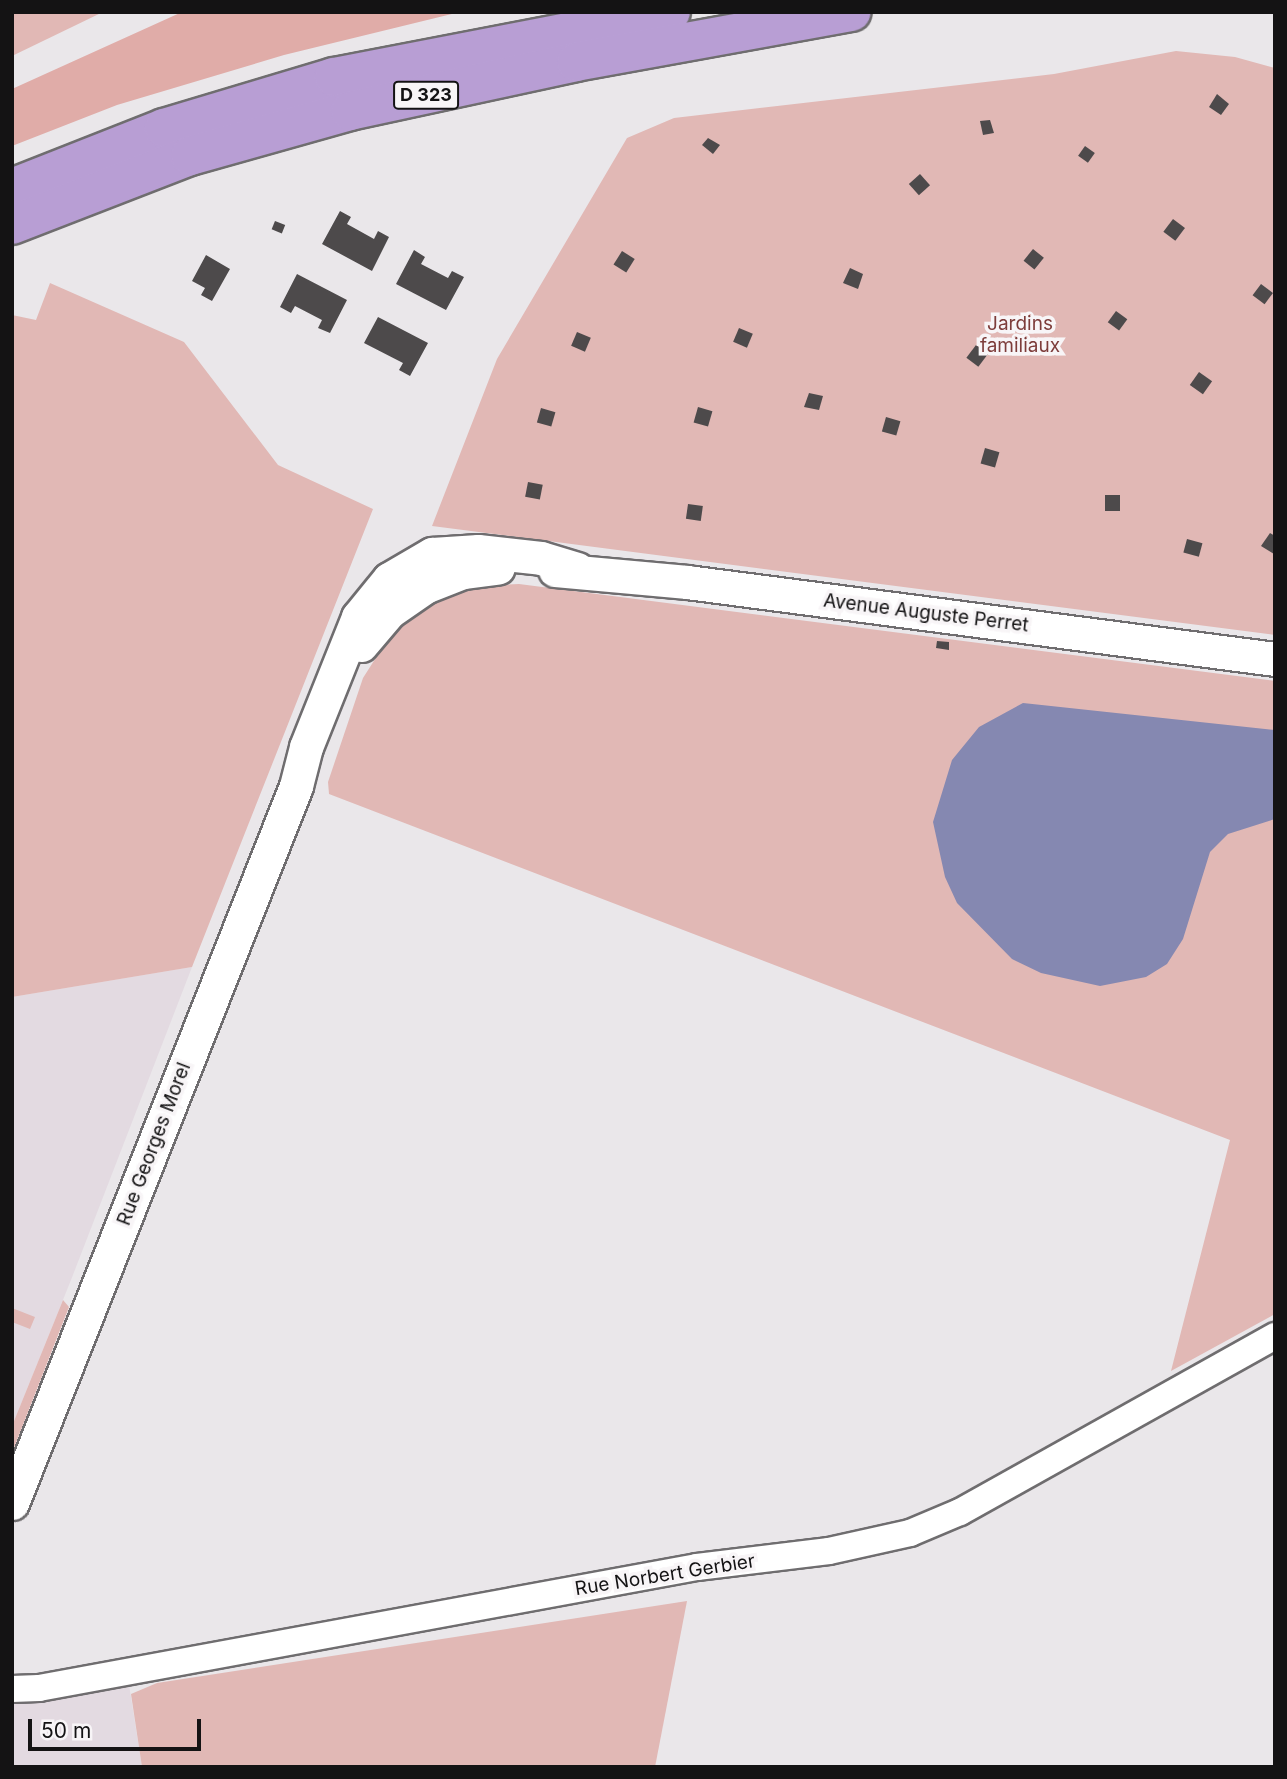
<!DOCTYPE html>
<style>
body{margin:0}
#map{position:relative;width:1287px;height:1779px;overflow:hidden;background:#eae7ea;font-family:Inter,sans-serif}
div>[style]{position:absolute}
.built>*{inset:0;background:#e3dae1}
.green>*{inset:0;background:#e1b8b5}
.forest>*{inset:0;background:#e0aca8}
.water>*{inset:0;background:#8588b1}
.building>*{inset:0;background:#4d4a4b;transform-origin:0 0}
.roads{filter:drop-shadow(2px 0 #6f6d6f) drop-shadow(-2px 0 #6f6d6f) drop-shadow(0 2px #6f6d6f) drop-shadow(0 -2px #6f6d6f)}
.minor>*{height:26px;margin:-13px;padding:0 13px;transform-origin:13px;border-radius:13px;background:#fff}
.tertiary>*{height:33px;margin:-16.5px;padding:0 16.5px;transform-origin:16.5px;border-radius:16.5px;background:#fff}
.trunk>*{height:38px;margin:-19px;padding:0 19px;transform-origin:19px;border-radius:19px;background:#b89ed4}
span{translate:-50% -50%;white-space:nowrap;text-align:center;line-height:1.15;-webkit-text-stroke:7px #f8f5f7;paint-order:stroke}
.shield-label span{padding:2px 5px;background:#f8f5f7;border:2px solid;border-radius:5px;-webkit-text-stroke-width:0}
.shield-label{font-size:18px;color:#141314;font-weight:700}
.park-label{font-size:19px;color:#7d3c3a}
.street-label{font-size:19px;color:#141314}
.frame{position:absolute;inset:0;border:14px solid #141314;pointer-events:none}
.scale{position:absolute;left:28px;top:1719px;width:173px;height:32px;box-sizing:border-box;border:4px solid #141314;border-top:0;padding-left:9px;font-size:21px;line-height:24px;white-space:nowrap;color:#141314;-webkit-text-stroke:5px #f8f5f7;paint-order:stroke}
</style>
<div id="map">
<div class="built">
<div style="clip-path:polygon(192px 967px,71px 1280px,12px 1426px,12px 997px)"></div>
<div style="clip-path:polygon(127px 1672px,142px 1767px,12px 1767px,12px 1689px)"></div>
</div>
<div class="green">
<div style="clip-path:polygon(12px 12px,103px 12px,12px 56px)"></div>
<div style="clip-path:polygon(1176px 51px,1235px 57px,1275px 68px,1275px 635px,432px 526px,497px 359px,627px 138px,674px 118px,1054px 74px)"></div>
<div style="clip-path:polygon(50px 283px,184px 342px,278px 465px,373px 509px,192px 967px,12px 997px,12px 315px,36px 320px)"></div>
<div style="clip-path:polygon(519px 584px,1275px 681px,1275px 1314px,1171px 1371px,1230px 1140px,329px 794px,328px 782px,363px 678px,391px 634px,446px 596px,482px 586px)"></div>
<div style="clip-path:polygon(63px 1300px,69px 1307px,12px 1453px,12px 1426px)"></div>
<div style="clip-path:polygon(12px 1308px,35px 1317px,30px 1329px,12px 1322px)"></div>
<div style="clip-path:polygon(687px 1601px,655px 1767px,142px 1767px,131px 1694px,157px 1683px)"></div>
</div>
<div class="forest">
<div style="clip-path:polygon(182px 12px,460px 12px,284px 55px,117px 105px,12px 146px,12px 89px)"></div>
</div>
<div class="water">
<div style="clip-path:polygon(1023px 703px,1275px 730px,1275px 819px,1228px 834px,1210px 852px,1183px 939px,1167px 964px,1146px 977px,1100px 986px,1041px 973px,1012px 959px,957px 903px,945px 877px,933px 822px,952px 760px,979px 727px)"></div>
</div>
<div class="building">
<div style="clip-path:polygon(1217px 94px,1229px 104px,1221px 115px,1209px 107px)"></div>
<div style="clip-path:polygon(990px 120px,994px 133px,983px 135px,980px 121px)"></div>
<div style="clip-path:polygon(708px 138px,720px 145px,713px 154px,702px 145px)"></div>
<div style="left:1085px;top:146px;width:12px;height:12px;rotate:35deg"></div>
<div style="left:920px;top:174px;width:15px;height:15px;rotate:48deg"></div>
<div style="clip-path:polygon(340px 211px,351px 217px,347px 224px,374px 239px,378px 231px,389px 237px,372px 271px,322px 244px)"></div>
<div style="left:1173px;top:219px;width:15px;height:16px;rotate:37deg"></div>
<div style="left:275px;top:221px;width:11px;height:9px;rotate:22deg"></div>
<div style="left:1033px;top:249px;width:14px;height:15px;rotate:39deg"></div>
<div style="clip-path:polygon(414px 250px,425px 257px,421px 264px,448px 278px,452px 271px,464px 277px,446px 310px,396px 284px)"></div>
<div style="left:622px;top:251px;width:15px;height:16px;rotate:32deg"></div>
<div style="clip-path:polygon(206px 255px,230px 269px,212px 301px,201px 295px,205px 288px,192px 281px)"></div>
<div style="clip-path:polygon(850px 268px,863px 274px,858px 289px,843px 283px)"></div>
<div style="clip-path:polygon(297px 274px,347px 300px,330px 333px,318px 328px,322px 320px,295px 306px,291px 313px,280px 307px)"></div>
<div style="left:1261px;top:284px;width:15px;height:14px;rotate:37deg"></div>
<div style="left:1116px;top:311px;width:14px;height:14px;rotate:36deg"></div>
<div style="clip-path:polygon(378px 317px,428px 343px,410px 376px,399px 370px,403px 363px,364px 343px)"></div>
<div style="left:739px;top:328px;width:15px;height:15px;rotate:23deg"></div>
<div style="left:577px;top:332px;width:15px;height:15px;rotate:23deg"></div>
<div style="left:976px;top:345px;width:15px;height:16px;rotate:37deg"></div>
<div style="left:1199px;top:372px;width:16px;height:16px;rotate:35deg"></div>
<div style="clip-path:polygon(809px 393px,823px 396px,819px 410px,804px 407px)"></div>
<div style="left:698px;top:407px;width:15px;height:16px;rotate:16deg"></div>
<div style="left:541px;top:408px;width:15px;height:15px;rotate:16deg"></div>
<div style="left:886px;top:417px;width:15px;height:15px;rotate:16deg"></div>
<div style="left:985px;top:448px;width:15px;height:16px;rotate:16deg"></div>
<div style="left:528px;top:482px;width:15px;height:15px;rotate:11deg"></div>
<div style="left:1105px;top:495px;width:15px;height:16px"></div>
<div style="left:688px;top:504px;width:15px;height:15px;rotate:8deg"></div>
<div style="clip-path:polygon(1270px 533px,1275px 536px,1274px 554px,1261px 546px)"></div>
<div style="left:1187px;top:539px;width:16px;height:14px;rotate:15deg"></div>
<div style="clip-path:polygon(937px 641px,949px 642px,949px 650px,936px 648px)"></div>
</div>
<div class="roads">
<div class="minor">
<div style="left:12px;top:1689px;width:27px;rotate:-2deg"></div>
<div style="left:39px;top:1688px;width:669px;rotate:-10.42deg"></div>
<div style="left:697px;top:1567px;width:133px;rotate:-6.9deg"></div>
<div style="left:829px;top:1551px;width:83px;rotate:-12.5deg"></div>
<div style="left:910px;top:1533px;width:54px;rotate:-22.8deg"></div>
<div style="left:960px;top:1512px;width:361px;rotate:-29.2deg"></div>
</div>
<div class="tertiary">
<div style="left:555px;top:570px;width:133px;rotate:5.2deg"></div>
<div style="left:687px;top:582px;width:593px;rotate:7.46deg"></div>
<div style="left:361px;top:645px;width:43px;rotate:-49.7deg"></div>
<div style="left:389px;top:612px;width:44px;rotate:-34.8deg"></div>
<div style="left:425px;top:587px;width:41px;rotate:-21.5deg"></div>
<div style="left:463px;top:572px;width:35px;rotate:-7deg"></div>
<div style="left:12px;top:1503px;width:771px;rotate:-68.39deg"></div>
<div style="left:296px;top:786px;width:40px;rotate:-75.6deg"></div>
<div style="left:306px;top:747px;width:140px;rotate:-68.2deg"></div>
<div style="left:358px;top:617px;width:49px;rotate:-50.8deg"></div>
<div style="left:389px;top:579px;width:50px;rotate:-30.2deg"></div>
<div style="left:432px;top:554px;width:46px;rotate:-3.7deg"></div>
<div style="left:478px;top:551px;width:63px;rotate:6.3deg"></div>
<div style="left:541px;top:558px;width:38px;rotate:17deg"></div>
</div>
<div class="trunk">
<div style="left:12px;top:188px;width:163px;rotate:-21.5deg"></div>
<div style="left:164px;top:128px;width:177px;rotate:-16.7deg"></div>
<div style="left:334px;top:77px;width:343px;rotate:-10.9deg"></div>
<div style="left:12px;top:225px;width:191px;rotate:-21.2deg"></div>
<div style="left:190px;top:156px;width:166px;rotate:-15.7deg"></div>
<div style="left:350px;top:111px;width:231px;rotate:-12.2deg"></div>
<div style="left:576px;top:62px;width:280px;rotate:-10.3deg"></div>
</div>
</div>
<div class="shield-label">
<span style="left:426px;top:95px">D 323</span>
</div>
<div class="park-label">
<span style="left:1020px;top:335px">Jardins<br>familiaux</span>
</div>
<div class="street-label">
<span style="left:926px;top:613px;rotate:7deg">Avenue Auguste Perret</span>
<span style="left:154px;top:1144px;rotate:-69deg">Rue Georges Morel</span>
<span style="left:665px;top:1575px;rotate:-9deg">Rue Norbert Gerbier</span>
</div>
<div class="frame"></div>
<div class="scale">50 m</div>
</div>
